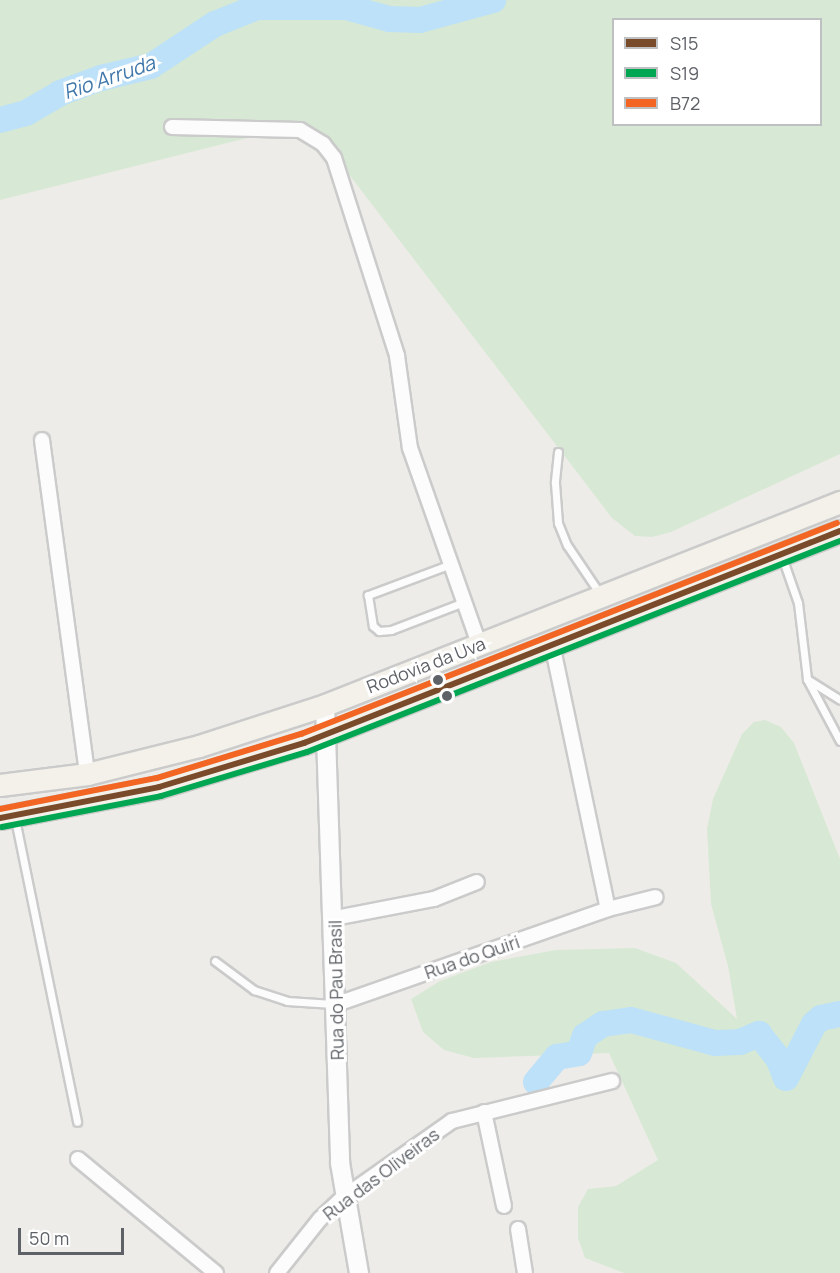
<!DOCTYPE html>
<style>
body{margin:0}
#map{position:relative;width:840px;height:1273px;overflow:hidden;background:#eeece8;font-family:Manrope,sans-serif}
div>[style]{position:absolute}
.green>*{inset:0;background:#d7e9d4}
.river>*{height:26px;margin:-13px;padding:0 13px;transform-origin:13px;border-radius:13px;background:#bce1f8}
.roads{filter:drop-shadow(2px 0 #cacbca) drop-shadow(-2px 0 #cacbca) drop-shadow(0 2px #cacbca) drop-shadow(0 -2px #cacbca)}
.lane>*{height:7px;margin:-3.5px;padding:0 3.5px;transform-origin:3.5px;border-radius:3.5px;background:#fcfcfc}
.street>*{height:14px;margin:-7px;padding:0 7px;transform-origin:7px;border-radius:7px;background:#fcfcfc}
.secondary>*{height:18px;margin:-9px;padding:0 9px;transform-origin:9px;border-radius:9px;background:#fcfcfc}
.primary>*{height:21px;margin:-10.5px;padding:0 10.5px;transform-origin:10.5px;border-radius:10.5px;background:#f3f1e9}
.bus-1>*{height:6px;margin:-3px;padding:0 3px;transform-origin:3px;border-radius:3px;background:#7a4b2a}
.bus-2>*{height:6px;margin:-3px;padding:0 3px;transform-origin:3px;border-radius:3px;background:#00a651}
.bus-3>*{height:6px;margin:-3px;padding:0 3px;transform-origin:3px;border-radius:3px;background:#f26522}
.dots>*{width:16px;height:16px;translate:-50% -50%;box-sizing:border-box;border:3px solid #fff;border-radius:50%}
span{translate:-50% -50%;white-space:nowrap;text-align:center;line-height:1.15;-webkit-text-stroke:6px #fff;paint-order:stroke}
.street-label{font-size:18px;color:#5e6267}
.water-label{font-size:20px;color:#3f77aa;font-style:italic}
.legend{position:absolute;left:612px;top:18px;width:210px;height:108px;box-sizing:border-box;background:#fff;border:2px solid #bfc0c2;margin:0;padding:8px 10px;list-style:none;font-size:18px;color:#5e6267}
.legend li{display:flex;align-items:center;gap:12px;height:30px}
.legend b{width:30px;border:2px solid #bfc0c2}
.scale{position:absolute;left:18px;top:1228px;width:106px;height:27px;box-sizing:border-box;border:3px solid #5e6267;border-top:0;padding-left:8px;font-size:18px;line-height:21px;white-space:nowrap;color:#5e6267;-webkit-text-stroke:4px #fff;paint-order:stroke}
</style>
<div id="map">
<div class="green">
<div style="clip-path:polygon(evenodd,0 0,840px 0,840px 454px,671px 532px,652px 537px,635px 536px,612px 518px,328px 147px,279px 130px,0 200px,0 0,614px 20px,820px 20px,820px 124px,614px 124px,614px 20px)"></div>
<div style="clip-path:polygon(765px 720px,781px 727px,794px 743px,840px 859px,840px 1273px,624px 1273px,585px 1258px,578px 1238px,578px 1207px,588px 1189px,616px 1186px,658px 1160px,609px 1053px,474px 1058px,444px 1050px,423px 1032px,411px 999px,440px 981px,491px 962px,556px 950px,635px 948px,676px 963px,737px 1019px,728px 966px,711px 904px,707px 829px,713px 799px,742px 734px,754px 722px)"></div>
</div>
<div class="river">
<div style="left:0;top:120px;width:27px;rotate:-15deg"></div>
<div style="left:26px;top:113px;width:39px;rotate:-30deg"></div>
<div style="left:60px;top:93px;width:44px;rotate:-20.1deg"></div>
<div style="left:101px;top:78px;width:51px;rotate:-13.5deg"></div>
<div style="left:151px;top:66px;width:77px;rotate:-33.3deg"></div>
<div style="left:215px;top:24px;width:45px;rotate:-22deg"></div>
<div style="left:257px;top:7px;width:89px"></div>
<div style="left:346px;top:7px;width:45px;rotate:15.6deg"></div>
<div style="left:389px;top:19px;width:31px;rotate:2deg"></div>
<div style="left:420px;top:20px;width:76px;rotate:-15.3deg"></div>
<div style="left:536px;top:1082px;width:33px;rotate:-50deg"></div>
<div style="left:557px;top:1057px;width:22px;rotate:-10deg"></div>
<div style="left:579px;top:1053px;width:18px;rotate:-71deg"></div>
<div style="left:585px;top:1036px;width:22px;rotate:-34deg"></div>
<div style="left:603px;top:1024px;width:28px;rotate:-8deg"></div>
<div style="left:631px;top:1020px;width:87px;rotate:15.3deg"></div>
<div style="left:715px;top:1043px;width:25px;rotate:-2deg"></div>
<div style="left:740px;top:1042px;width:21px;rotate:-23deg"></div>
<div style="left:759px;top:1034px;width:33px;rotate:52deg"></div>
<div style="left:779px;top:1060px;width:19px;rotate:69deg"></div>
<div style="left:786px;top:1078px;width:61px;rotate:-62.6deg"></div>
<div style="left:814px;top:1024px;width:9px;rotate:-41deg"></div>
<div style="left:821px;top:1018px;width:19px;rotate:-12deg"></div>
</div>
<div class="roads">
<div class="lane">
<div style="left:558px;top:452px;width:31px;rotate:96deg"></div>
<div style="left:555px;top:483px;width:40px;rotate:85.7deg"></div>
<div style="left:558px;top:523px;width:24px;rotate:68deg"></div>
<div style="left:567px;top:545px;width:59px;rotate:56deg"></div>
<div style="left:782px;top:557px;width:49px;rotate:70.8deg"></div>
<div style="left:798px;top:603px;width:77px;rotate:83.2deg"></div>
<div style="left:807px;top:679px;width:70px;rotate:62deg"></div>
<div style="left:451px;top:564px;width:89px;rotate:159.5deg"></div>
<div style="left:368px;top:595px;width:31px;rotate:81deg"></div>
<div style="left:373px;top:626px;width:8px;rotate:40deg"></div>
<div style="left:379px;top:631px;width:12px;rotate:-5deg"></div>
<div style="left:391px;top:630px;width:78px;rotate:-21deg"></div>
<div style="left:807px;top:679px;width:39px;rotate:32deg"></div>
<div style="left:15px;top:819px;width:309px;rotate:78.4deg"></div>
<div style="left:215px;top:961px;width:49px;rotate:36.6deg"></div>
<div style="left:254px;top:990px;width:35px;rotate:18deg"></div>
<div style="left:287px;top:1001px;width:46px;rotate:3.7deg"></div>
</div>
<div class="street">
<div style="left:172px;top:127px;width:128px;rotate:1.3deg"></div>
<div style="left:300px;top:130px;width:27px;rotate:31deg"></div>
<div style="left:323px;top:144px;width:18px;rotate:52deg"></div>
<div style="left:334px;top:158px;width:208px;rotate:72.3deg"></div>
<div style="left:397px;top:356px;width:93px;rotate:82deg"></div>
<div style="left:410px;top:448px;width:208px;rotate:70.6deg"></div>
<div style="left:42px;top:440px;width:337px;rotate:82.3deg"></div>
<div style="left:552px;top:644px;width:271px;rotate:78.1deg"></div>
<div style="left:335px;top:918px;width:101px;rotate:-10.9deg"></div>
<div style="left:434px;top:899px;width:46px;rotate:-21.6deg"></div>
<div style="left:337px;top:1004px;width:287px;rotate:-19.3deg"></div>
<div style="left:608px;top:909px;width:49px;rotate:-14deg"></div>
<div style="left:484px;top:1112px;width:96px;rotate:78deg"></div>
<div style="left:78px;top:1159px;width:179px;rotate:39.6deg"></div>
<div style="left:518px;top:1229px;width:45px;rotate:81deg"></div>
<div style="left:277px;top:1273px;width:69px;rotate:-51.5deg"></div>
<div style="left:320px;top:1219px;width:33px;rotate:-43deg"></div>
<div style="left:344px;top:1197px;width:132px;rotate:-35.1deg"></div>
<div style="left:452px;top:1121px;width:165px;rotate:-14deg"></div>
</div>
<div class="secondary">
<div style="left:325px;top:705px;width:458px;rotate:88.1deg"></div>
<div style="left:340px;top:1163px;width:112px;rotate:80.2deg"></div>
</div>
<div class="primary">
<div style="left:0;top:785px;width:88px;rotate:-7.2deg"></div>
<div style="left:87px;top:774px;width:115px;rotate:-14deg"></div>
<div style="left:199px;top:746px;width:133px;rotate:-18deg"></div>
<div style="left:325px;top:705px;width:554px;rotate:-21.51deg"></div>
<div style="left:0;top:818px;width:162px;rotate:-11deg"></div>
<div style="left:159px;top:787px;width:152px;rotate:-16.9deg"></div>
<div style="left:304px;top:743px;width:576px;rotate:-21.58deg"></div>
</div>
</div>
<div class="bus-1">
<div style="left:0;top:818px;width:162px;rotate:-11deg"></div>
<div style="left:159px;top:787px;width:152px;rotate:-16.9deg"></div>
<div style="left:304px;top:743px;width:576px;rotate:-21.58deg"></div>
</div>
<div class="bus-2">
<div style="left:2px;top:827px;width:162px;rotate:-11deg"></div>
<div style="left:161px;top:796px;width:152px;rotate:-16.8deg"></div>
<div style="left:307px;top:752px;width:573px;rotate:-21.6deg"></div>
</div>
<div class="bus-3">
<div style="left:0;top:809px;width:160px;rotate:-11.2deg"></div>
<div style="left:157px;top:778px;width:151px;rotate:-17deg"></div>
<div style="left:301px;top:734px;width:576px;rotate:-21.49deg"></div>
</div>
<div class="dots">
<div style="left:438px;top:680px;background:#5e6267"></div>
<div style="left:447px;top:696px;background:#5e6267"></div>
</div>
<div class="street-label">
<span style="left:426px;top:665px;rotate:-21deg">Rodovia da Uva</span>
<span style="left:472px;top:957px;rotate:-19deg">Rua do Quiri</span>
<span style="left:336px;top:990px;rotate:-91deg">Rua do Pau Brasil</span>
<span style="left:381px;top:1174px;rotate:-37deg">Rua das Oliveiras</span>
</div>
<div class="water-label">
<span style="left:109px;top:77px;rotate:-19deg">Rio Arruda</span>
</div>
<ul class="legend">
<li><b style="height:8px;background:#7a4b2a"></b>S15</li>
<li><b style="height:8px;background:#00a651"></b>S19</li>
<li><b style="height:8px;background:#f26522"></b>B72</li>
</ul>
<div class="scale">50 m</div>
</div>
